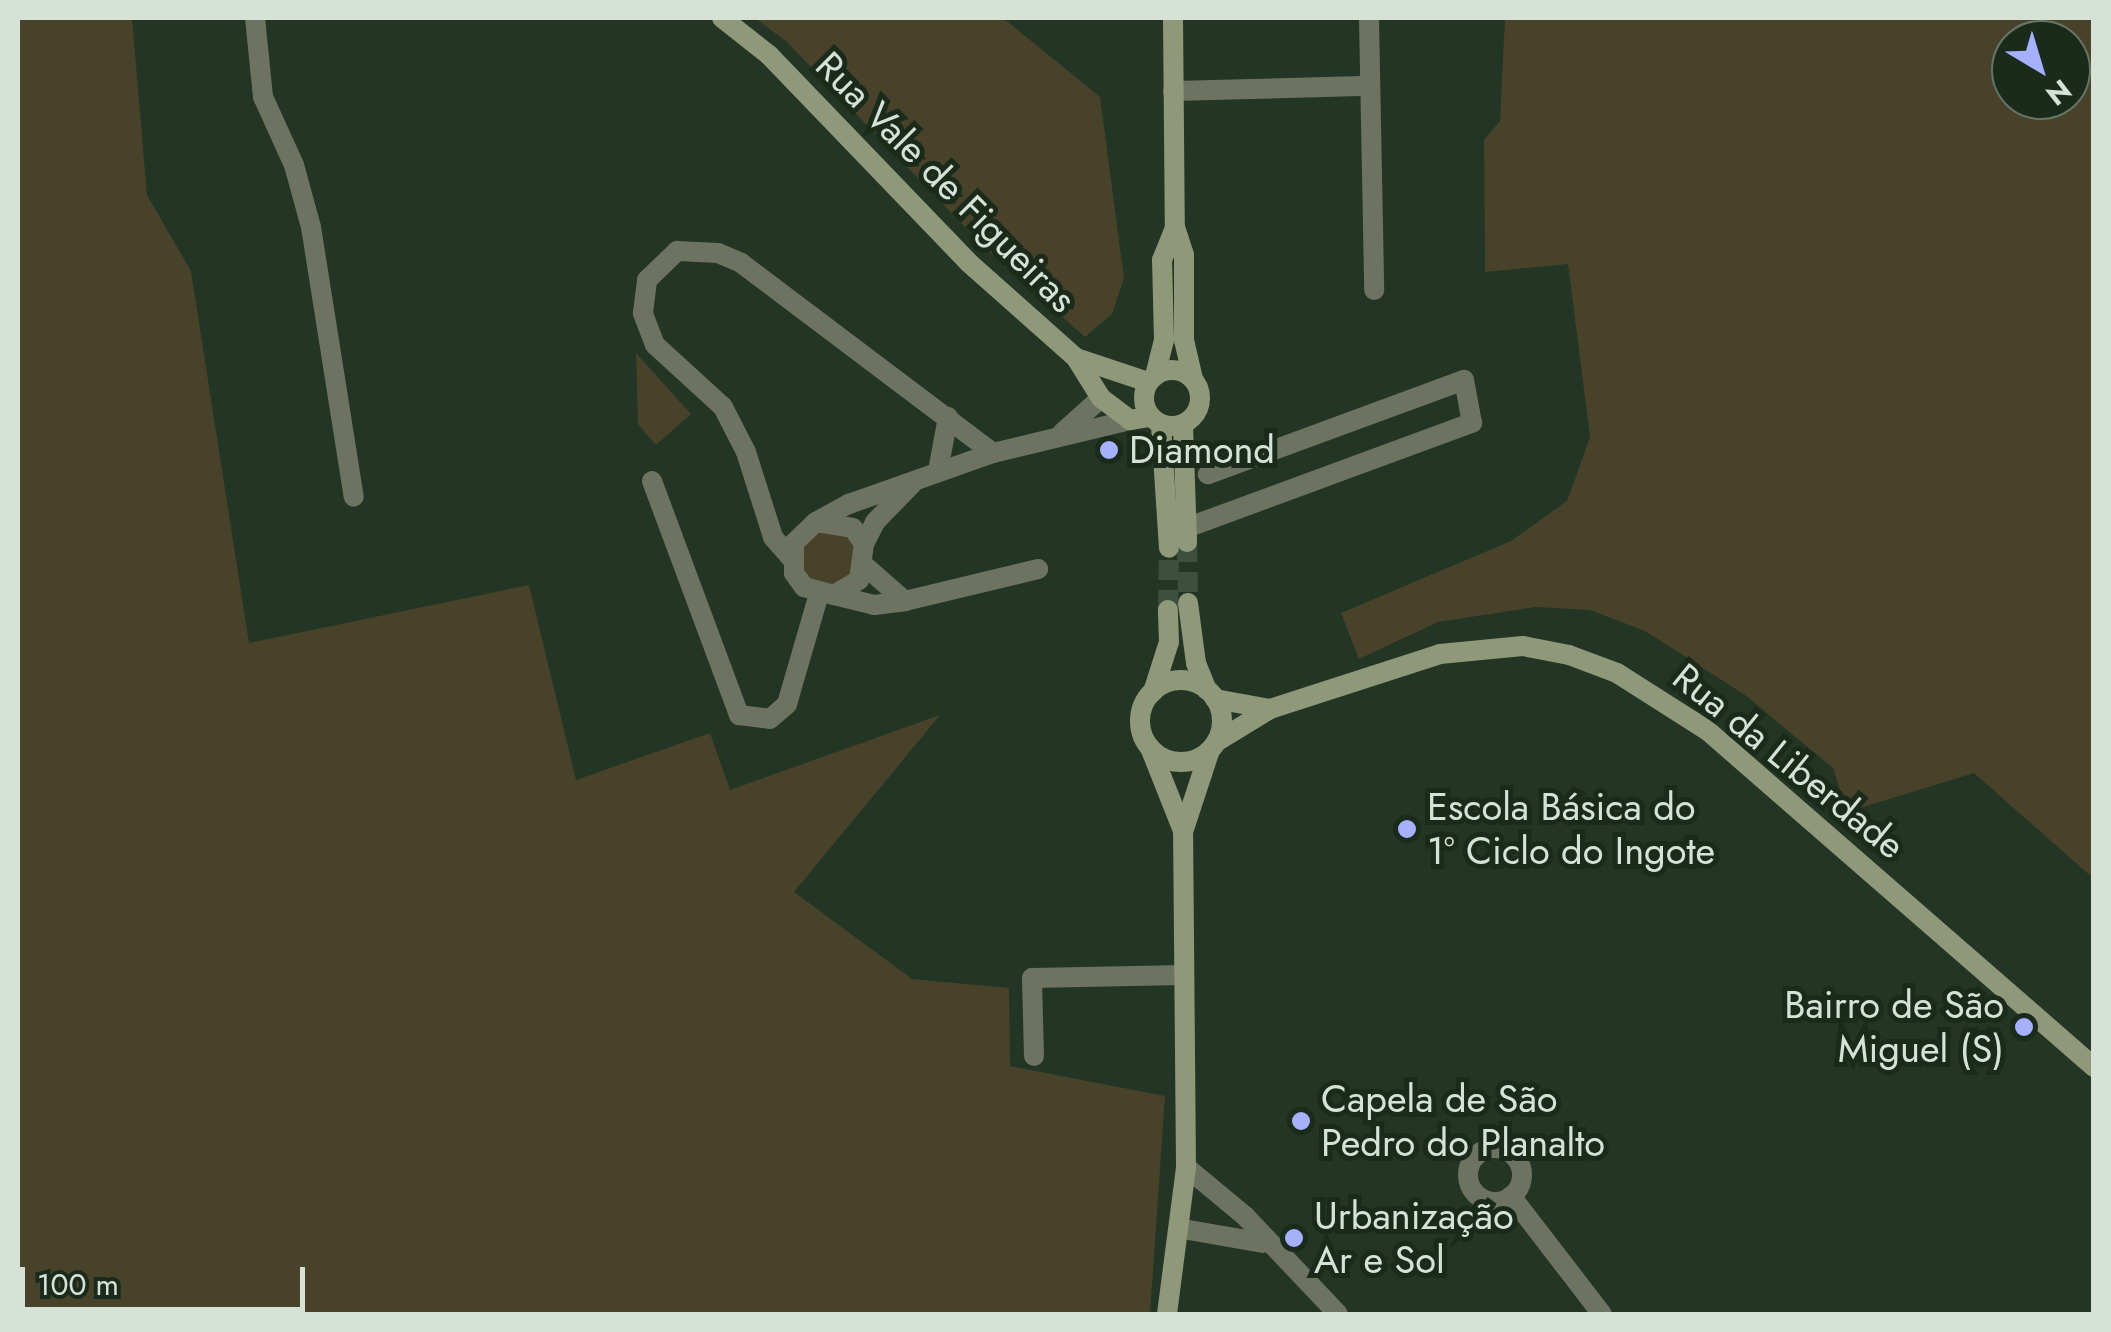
<!DOCTYPE html>
<meta charset="utf-8">
<style>
body{margin:0}
#map{position:relative;width:2111px;height:1332px;overflow:hidden;background:#233524;font-family:Jost,sans-serif}
div>[style]{position:absolute}
.green>*{inset:0;background:#49422a}
.round{border-radius:50%}
.secondary-tunnel>*{height:20px;margin-top:-10px;transform-origin:0;background:repeating-linear-gradient(90deg,#3e4f3f 0 20px,transparent 0 30px)}
.street>*{height:20px;margin:-10px;padding:0 10px;transform-origin:10px;border-radius:10px;background:#6d7360}
.street>.ring{margin:-10px;padding:0;box-sizing:content-box;background:none;border:20px solid #6d7360;border-radius:50%}
.secondary>*{height:20px;margin:-10px;padding:0 10px;transform-origin:10px;border-radius:10px;background:#90987a}
.secondary>.ring{margin:-10px;padding:0;box-sizing:content-box;background:none;border:20px solid #90987a;border-radius:50%}
.dots>*{width:28px;height:28px;translate:-50% -50%;box-sizing:border-box;border:5px solid #1a2a1b;border-radius:50%}
span{translate:-50% -50%;white-space:nowrap;text-align:center;line-height:1.15;-webkit-text-stroke:10px #1a2a1b;paint-order:stroke}
.street-label{font-size:38px;color:#d7e2d7}
.poi-label{font-size:38px;color:#d7e2d7}
.left{translate:0 -50%;text-align:left}
.right{translate:-100% -50%;text-align:right}
.frame{position:absolute;inset:0;border:20px solid #d7e2d7;pointer-events:none}
.north{position:absolute;left:1991px;top:20px;width:100px;height:100px;box-sizing:border-box;background:#1a2a1b;border:2px solid #667466;border-radius:50%;rotate:142deg;font-size:28px;font-weight:700;line-height:40px;text-align:center;color:#d7e2d7}
.north::after{content:'';display:block;margin:auto;width:35px;height:45px;background:#a5b1fc;clip-path:polygon(50% 0,100% 100%,50% 72%,0 100%)}
.scale{position:absolute;left:20px;top:1267px;width:285px;height:45px;box-sizing:border-box;border:5px solid #d7e2d7;border-top:0;padding-left:12px;font-size:30px;line-height:35px;white-space:nowrap;color:#d7e2d7;-webkit-text-stroke:8px #1a2a1b;paint-order:stroke}
</style>
<div id="map">
<div class="green">
<div style="clip-path:polygon(18px 18px,132px 18px,147px 195px,191px 271px,249px 643px,529px 585px,576px 780px,710px 733px,730px 790px,940px 715px,794px 892px,912px 979px,1009px 988px,1010px 1066px,1165px 1096px,1150px 1314px,18px 1314px)"></div>
<div style="clip-path:polygon(755px 18px,1003px 18px,1100px 97px,1124px 278px,1112px 314px,1085px 337px,984px 247px,787px 42px)"></div>
<div style="clip-path:polygon(evenodd,1505px 18px,2093px 18px,2093px 878px,1974px 773px,1847px 812px,1833px 768px,1745px 695px,1645px 631px,1590px 610px,1535px 607px,1438px 622px,1359px 659px,1341px 613px,1511px 541px,1567px 501px,1590px 437px,1568px 264px,1485px 272px,1484px 140px,1500px 121px,1505px 18px,2011px 40px,2071px 40px,2071px 100px,2011px 100px,2011px 40px)"></div>
<div style="clip-path:polygon(636px 353px,691px 414px,656px 445px,638px 424px)"></div>
<div class="round" style="left:802px;top:531px;width:56px;height:56px"></div>
</div>
<div class="secondary-tunnel">
<div style="left:1187px;top:542px;width:61px;rotate:89.1deg"></div>
<div style="left:1168px;top:610px;width:62px;rotate:-89.1deg"></div>
</div>
<div class="street">
<div style="left:255px;top:18px;width:79px;rotate:84.2deg"></div>
<div style="left:263px;top:97px;width:75px;rotate:65.5deg"></div>
<div style="left:294px;top:165px;width:64px;rotate:74.7deg"></div>
<div style="left:311px;top:227px;width:273px;rotate:81deg"></div>
<div style="left:1369px;top:18px;width:272px;rotate:88.9deg"></div>
<div style="left:1173px;top:91px;width:197px;rotate:-1.5deg"></div>
<div style="left:1062px;top:433px;width:52px;rotate:-41.9deg"></div>
<div style="left:938px;top:471px;width:55px;rotate:-79.5deg"></div>
<div style="left:652px;top:481px;width:250px;rotate:69.6deg"></div>
<div style="left:739px;top:715px;width:31px;rotate:7deg"></div>
<div style="left:770px;top:719px;width:23px;rotate:-41deg"></div>
<div style="left:787px;top:704px;width:115px;rotate:-73.8deg"></div>
<div style="left:816px;top:522px;width:37px;rotate:9deg"></div>
<div style="left:853px;top:528px;width:19px;rotate:55deg"></div>
<div style="left:864px;top:544px;width:36px;rotate:98deg"></div>
<div style="left:859px;top:580px;width:29px;rotate:149deg"></div>
<div style="left:834px;top:595px;width:31px;rotate:-165deg"></div>
<div style="left:804px;top:587px;width:17px;rotate:-126deg"></div>
<div style="left:794px;top:573px;width:30px;rotate:-90deg"></div>
<div style="left:794px;top:543px;width:30px;rotate:-44deg"></div>
<div style="left:816px;top:522px;width:38px;rotate:-29deg"></div>
<div style="left:849px;top:504px;width:153px;rotate:-19.5deg"></div>
<div style="left:993px;top:453px;width:141px;rotate:-13.5deg"></div>
<div style="left:1186px;top:528px;width:305px;rotate:-20.2deg"></div>
<div style="left:1472px;top:423px;width:44px;rotate:-100.5deg"></div>
<div style="left:1464px;top:380px;width:273px;rotate:159.8deg"></div>
<div style="left:864px;top:544px;width:25px;rotate:-63deg"></div>
<div style="left:875px;top:522px;width:53px;rotate:-45.8deg"></div>
<div style="left:791px;top:558px;width:28px;rotate:-131deg"></div>
<div style="left:773px;top:537px;width:89px;rotate:-107.6deg"></div>
<div style="left:746px;top:452px;width:51px;rotate:-117.1deg"></div>
<div style="left:723px;top:407px;width:92px;rotate:-137.6deg"></div>
<div style="left:655px;top:345px;width:34px;rotate:-111deg"></div>
<div style="left:643px;top:313px;width:33px;rotate:-83deg"></div>
<div style="left:647px;top:280px;width:42px;rotate:-44deg"></div>
<div style="left:677px;top:251px;width:41px;rotate:2.8deg"></div>
<div style="left:718px;top:253px;width:25px;rotate:23deg"></div>
<div style="left:741px;top:263px;width:316px;rotate:37deg"></div>
<div style="left:865px;top:566px;width:53px;rotate:41.2deg"></div>
<div style="left:905px;top:601px;width:137px;rotate:-13.5deg"></div>
<div style="left:834px;top:595px;width:41px;rotate:14deg"></div>
<div style="left:874px;top:605px;width:31px;rotate:-7deg"></div>
<div style="left:1034px;top:1056px;width:78px;rotate:-91.5deg"></div>
<div style="left:1032px;top:978px;width:152px;rotate:-1.1deg"></div>
<div class="ring" style="left:1468px;top:1148px;width:34px;height:34px"></div>
<div style="left:1186px;top:1167px;width:77px;rotate:39.7deg"></div>
<div style="left:1245px;top:1216px;width:135px;rotate:46.5deg"></div>
<div style="left:1511px;top:1196px;width:149px;rotate:52.4deg"></div>
<div style="left:1183px;top:1229px;width:81px;rotate:9.9deg"></div>
</div>
<div class="secondary">
<div style="left:722px;top:18px;width:60px;rotate:38.2deg"></div>
<div style="left:769px;top:55px;width:287px;rotate:46.1deg"></div>
<div style="left:968px;top:262px;width:144px;rotate:41.6deg"></div>
<div style="left:1076px;top:358px;width:76px;rotate:18.4deg"></div>
<div style="left:1173px;top:18px;width:209px;rotate:89.5deg"></div>
<div style="left:1175px;top:227px;width:29px;rotate:72deg"></div>
<div style="left:1184px;top:255px;width:85px;rotate:90deg"></div>
<div style="left:1184px;top:340px;width:40px;rotate:77deg"></div>
<div style="left:1076px;top:358px;width:47px;rotate:58deg"></div>
<div style="left:1101px;top:398px;width:36px;rotate:37deg"></div>
<div style="left:1130px;top:420px;width:20px;rotate:-9deg"></div>
<div class="ring" style="left:1144px;top:370px;width:36px;height:36px"></div>
<div style="left:1155px;top:376px;width:37px;rotate:-76deg"></div>
<div style="left:1164px;top:340px;width:80px;rotate:-91.4deg"></div>
<div style="left:1162px;top:260px;width:35px;rotate:-68deg"></div>
<div style="left:1161px;top:425px;width:123px;rotate:86.3deg"></div>
<div style="left:1183px;top:425px;width:117px;rotate:88deg"></div>
<div style="left:1188px;top:603px;width:61px;rotate:82.4deg"></div>
<div style="left:1196px;top:663px;width:29px;rotate:68deg"></div>
<div class="ring" style="left:1140px;top:680px;width:62px;height:62px"></div>
<div style="left:1153px;top:692px;width:52px;rotate:-72.3deg"></div>
<div style="left:1169px;top:642px;width:32px;rotate:-92deg"></div>
<div style="left:1215px;top:699px;width:56px;rotate:10.3deg"></div>
<div style="left:1216px;top:742px;width:63px;rotate:-31.4deg"></div>
<div style="left:1270px;top:709px;width:179px;rotate:-17.9deg"></div>
<div style="left:1440px;top:654px;width:83px;rotate:-5.5deg"></div>
<div style="left:1523px;top:646px;width:47px;rotate:11.1deg"></div>
<div style="left:1569px;top:655px;width:51px;rotate:20.6deg"></div>
<div style="left:1617px;top:673px;width:108px;rotate:32.5deg"></div>
<div style="left:1708px;top:731px;width:512px;rotate:41.04deg"></div>
<div style="left:1151px;top:750px;width:87px;rotate:68.4deg"></div>
<div style="left:1167px;top:1314px;width:148px;rotate:-82.6deg"></div>
<div style="left:1186px;top:1167px;width:335px;rotate:-90.5deg"></div>
<div style="left:1183px;top:832px;width:86px;rotate:-71.8deg"></div>
</div>
<div class="dots">
<div style="left:1109px;top:450px;background:#a5b1fc"></div>
<div style="left:1407px;top:829px;background:#a5b1fc"></div>
<div style="left:2024px;top:1027px;background:#a5b1fc"></div>
<div style="left:1301px;top:1121px;background:#a5b1fc"></div>
<div style="left:1294px;top:1238px;background:#a5b1fc"></div>
</div>
<div class="street-label">
<span style="left:946px;top:182px;rotate:45deg">Rua Vale de Figueiras</span>
<span style="left:1789px;top:761px;rotate:39deg">Rua da Liberdade</span>
</div>
<div class="poi-label">
<span class="left" style="left:1129px;top:450px">Diamond</span>
<span class="left" style="left:1427px;top:829px">Escola Básica do<br>1º Ciclo do Ingote</span>
<span class="right" style="left:2004px;top:1027px">Bairro de São<br>Miguel (S)</span>
<span class="left" style="left:1321px;top:1121px">Capela de São<br>Pedro do Planalto</span>
<span class="left" style="left:1314px;top:1238px">Urbanização<br>Ar e Sol</span>
</div>
<div class="frame"></div>
<div class="north">N</div>
<div class="scale">100 m</div>
</div>
